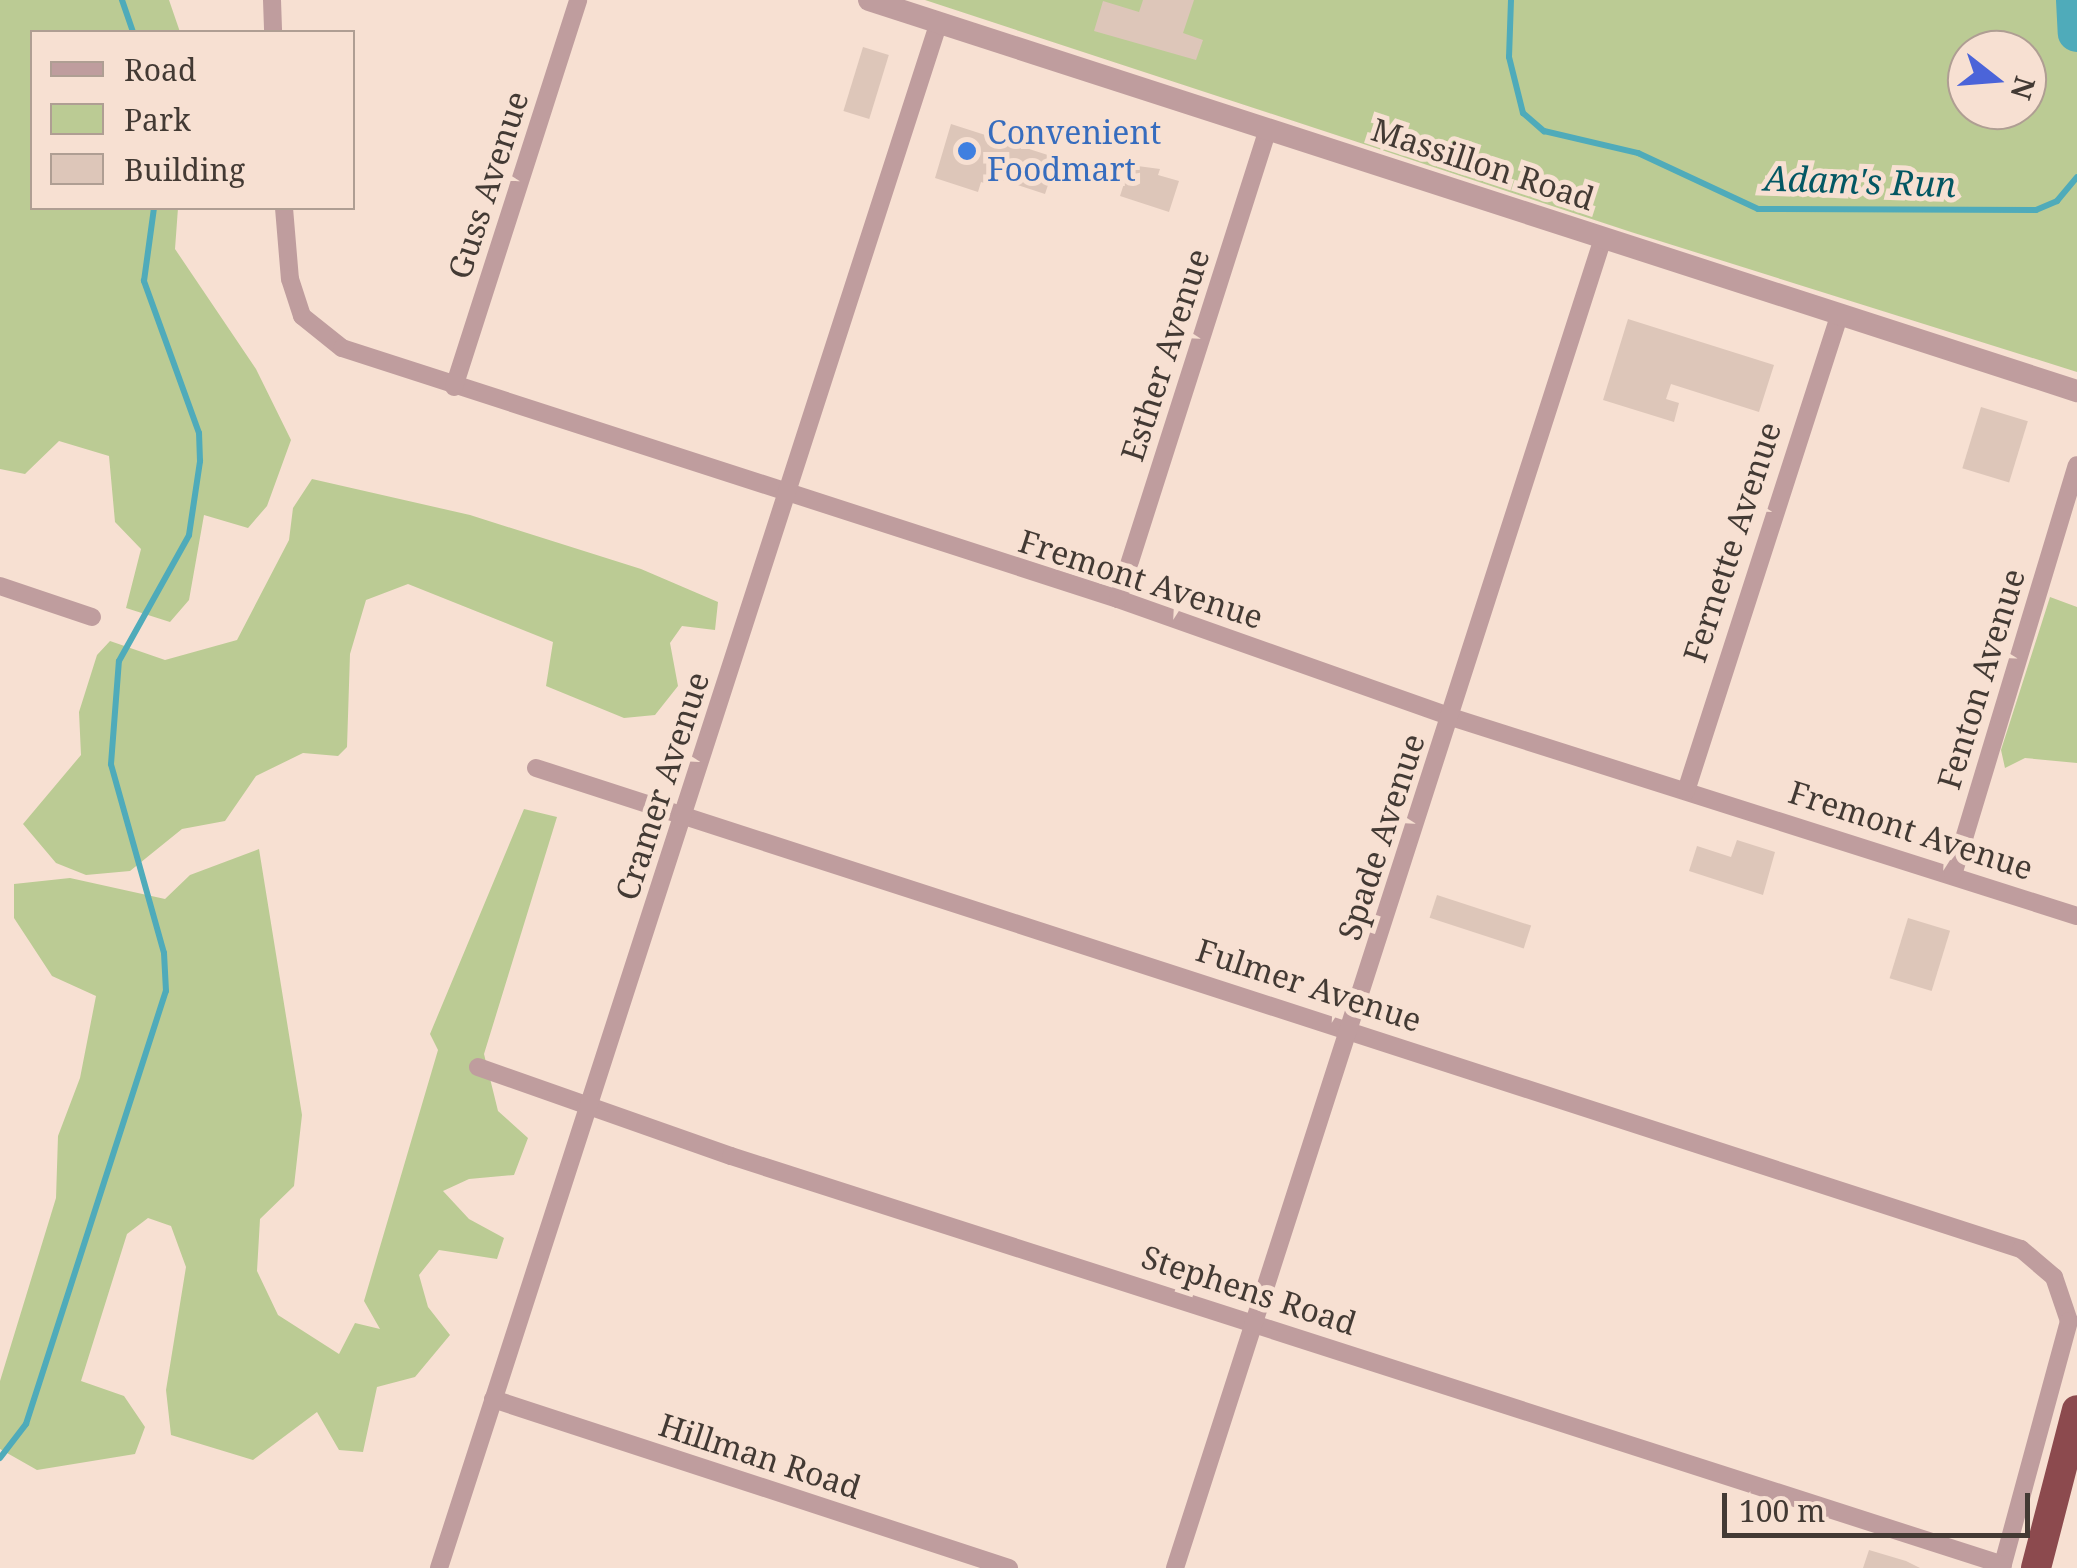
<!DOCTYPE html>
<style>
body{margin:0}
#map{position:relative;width:2077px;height:1568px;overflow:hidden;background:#f7e0d2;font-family:"Noto Serif",serif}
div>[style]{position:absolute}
.green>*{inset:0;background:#bbcb94}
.stream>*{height:6px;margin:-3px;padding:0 3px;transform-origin:3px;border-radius:3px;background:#4fabba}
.river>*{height:38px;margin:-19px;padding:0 19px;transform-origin:19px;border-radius:19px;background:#4fabba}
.building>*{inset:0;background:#ddc6b9;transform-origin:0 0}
.minor>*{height:18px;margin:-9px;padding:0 9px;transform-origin:9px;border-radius:9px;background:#bf9d9e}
.tertiary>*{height:22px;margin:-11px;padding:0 11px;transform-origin:11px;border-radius:11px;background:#bf9d9e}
.motorway>*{height:30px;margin:-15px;padding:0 15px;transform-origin:15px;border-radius:15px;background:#8c4a4e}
.dots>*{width:28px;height:28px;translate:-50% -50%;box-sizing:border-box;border:5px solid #f7e0d2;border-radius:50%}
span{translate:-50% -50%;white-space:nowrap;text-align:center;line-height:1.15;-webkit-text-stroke:10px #f7e0d2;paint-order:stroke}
.shop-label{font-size:32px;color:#366cbe}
.left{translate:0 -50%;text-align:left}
.street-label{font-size:32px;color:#433a34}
.water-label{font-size:35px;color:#035763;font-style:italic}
.legend{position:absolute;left:30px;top:30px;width:325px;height:180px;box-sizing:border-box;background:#f7e0d2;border:2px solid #af9e93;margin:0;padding:12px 18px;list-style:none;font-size:30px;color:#433a34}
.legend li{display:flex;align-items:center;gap:20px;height:50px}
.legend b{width:50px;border:2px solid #af9e93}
.north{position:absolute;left:1947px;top:30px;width:100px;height:100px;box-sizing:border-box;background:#f7e0d2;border:2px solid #af9e93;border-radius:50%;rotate:107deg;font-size:28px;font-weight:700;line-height:40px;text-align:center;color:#433a34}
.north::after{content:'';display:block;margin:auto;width:35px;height:45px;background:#4b64d9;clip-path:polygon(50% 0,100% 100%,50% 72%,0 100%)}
.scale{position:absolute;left:1722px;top:1493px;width:308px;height:45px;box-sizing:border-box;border:5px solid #433a34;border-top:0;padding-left:12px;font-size:30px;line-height:35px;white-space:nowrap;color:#433a34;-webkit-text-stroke:8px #f7e0d2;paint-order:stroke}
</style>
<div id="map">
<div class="green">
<div style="clip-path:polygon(0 0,169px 0,180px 32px,32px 32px,32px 208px,178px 208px,175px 249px,256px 369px,291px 440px,267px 506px,248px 528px,204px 515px,189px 600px,170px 622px,126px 608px,141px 549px,115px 522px,109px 456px,59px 441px,25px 474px,0 469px)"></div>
<div style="clip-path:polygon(evenodd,925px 0,2077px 0,2077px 372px,1631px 232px,925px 0,1967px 50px,2027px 50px,2027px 110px,1967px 110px,1967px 50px)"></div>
<div style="clip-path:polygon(312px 479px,470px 515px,641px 569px,718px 602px,715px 630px,682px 626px,670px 643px,678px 686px,655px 715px,624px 718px,546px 686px,553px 642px,408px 584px,366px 600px,350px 654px,347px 747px,338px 756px,303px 753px,256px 776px,225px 821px,182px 829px,130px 871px,86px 875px,56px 863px,23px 824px,81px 755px,79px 712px,97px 655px,110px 641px,165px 660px,237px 640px,289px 540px,293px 508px)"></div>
<div style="clip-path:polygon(2050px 597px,2077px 607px,2077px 763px,2025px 758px,2005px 768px,2001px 750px)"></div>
<div style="clip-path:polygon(524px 809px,557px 817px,484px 1054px,498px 1111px,528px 1138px,514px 1175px,469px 1179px,443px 1191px,469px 1219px,504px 1238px,497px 1259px,439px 1250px,419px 1275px,428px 1307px,450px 1335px,415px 1377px,377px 1387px,363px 1452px,339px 1450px,317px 1412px,253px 1460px,171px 1435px,166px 1390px,186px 1267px,171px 1226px,148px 1218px,127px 1234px,81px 1381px,124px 1396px,145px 1427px,135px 1454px,37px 1470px,0 1449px,0 1381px,56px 1198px,58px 1136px,80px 1078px,96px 996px,52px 976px,14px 918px,14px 884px,70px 878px,165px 899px,190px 875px,259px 849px,302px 1115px,294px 1186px,260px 1219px,257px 1271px,278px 1315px,339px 1354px,355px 1323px,380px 1329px,364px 1301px,438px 1050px,430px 1034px)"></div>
</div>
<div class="stream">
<div style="left:122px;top:0;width:34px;rotate:71deg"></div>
<div style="left:1511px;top:0;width:57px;rotate:92deg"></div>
<div style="left:1509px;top:57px;width:58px;rotate:76deg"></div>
<div style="left:1523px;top:113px;width:28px;rotate:41deg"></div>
<div style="left:1544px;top:131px;width:97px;rotate:13.2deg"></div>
<div style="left:1638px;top:153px;width:132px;rotate:25deg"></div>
<div style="left:1758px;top:209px;width:278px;rotate:0.2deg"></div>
<div style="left:2036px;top:210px;width:23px;rotate:-23deg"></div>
<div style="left:2057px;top:201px;width:31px;rotate:-50deg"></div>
<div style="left:0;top:1458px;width:43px;rotate:-52.6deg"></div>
<div style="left:26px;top:1424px;width:455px;rotate:-72.1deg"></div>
<div style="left:166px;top:991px;width:38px;rotate:-93deg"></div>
<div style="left:164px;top:953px;width:196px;rotate:-105.7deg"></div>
<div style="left:111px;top:764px;width:103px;rotate:-85.6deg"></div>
<div style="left:119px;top:661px;width:144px;rotate:-60.9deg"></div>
<div style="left:189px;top:535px;width:75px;rotate:-81.5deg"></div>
<div style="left:200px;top:461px;width:28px;rotate:-92deg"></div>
<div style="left:199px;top:433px;width:162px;rotate:-109.9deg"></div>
<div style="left:144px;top:281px;width:74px;rotate:-82.2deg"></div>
</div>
<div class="river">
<div style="left:2075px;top:0;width:33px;rotate:87deg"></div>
</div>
<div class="building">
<div style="clip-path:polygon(1143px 0,1194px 0,1183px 33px,1203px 40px,1196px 60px,1094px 31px,1103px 1px,1139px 12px)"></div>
<div style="left:863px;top:47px;width:27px;height:67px;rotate:17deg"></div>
<div style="clip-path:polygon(951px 124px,1057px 158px,1045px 194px,996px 178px,993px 186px,981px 182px,978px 192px,935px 178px)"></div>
<div style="clip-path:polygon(1130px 165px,1160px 169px,1158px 175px,1179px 181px,1169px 212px,1120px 196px)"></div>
<div style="clip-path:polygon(1628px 319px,1774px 365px,1759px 412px,1671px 384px,1666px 399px,1679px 403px,1674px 422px,1603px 400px)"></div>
<div style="left:1981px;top:407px;width:49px;height:64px;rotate:17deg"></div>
<div style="clip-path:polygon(1737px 840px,1775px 852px,1763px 895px,1689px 871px,1697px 846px,1731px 857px)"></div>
<div style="left:1437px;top:895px;width:99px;height:24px;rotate:18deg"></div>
<div style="left:1908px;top:918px;width:44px;height:63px;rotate:17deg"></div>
<div style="clip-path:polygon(1869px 1550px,1906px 1561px,1920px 1568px,1863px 1568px)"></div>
</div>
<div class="minor">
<div style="left:272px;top:0;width:32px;rotate:88deg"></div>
<div style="left:284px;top:208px;width:71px;rotate:85.2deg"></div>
<div style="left:290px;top:279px;width:39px;rotate:72deg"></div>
<div style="left:302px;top:316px;width:51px;rotate:38.7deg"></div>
<div style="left:342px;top:348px;width:816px;rotate:17.92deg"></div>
<div style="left:1118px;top:599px;width:353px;rotate:19.5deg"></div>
<div style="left:1451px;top:717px;width:657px;rotate:17.64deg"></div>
<div style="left:454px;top:387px;width:406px;rotate:-72.2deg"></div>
<div style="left:0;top:586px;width:97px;rotate:18.6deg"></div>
<div style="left:1118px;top:599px;width:493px;rotate:-72.3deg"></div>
<div style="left:536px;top:768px;width:1561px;rotate:17.95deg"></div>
<div style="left:2021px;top:1249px;width:43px;rotate:40.3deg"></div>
<div style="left:2054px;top:1277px;width:46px;rotate:71.2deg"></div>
<div style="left:2069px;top:1321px;width:256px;rotate:105.2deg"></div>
<div style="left:1686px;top:791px;width:502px;rotate:-72.14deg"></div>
<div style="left:1953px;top:875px;width:428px;rotate:-73.2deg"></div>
<div style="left:478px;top:1067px;width:268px;rotate:19.4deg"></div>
<div style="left:731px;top:1156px;width:1336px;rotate:17.82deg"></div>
<div style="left:493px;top:1399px;width:543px;rotate:18.13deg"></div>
<div style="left:439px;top:1568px;width:1625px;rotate:-72.08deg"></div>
<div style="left:1175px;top:1568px;width:1397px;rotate:-72.16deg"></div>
</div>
<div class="tertiary">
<div style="left:869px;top:0;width:1270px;rotate:17.94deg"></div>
</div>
<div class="motorway">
<div style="left:2036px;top:1568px;width:163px;rotate:-75.5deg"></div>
</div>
<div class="dots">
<div style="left:967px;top:151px;background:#3f7fe0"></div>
</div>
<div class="shop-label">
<span class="left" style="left:987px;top:151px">Convenient<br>Foodmart</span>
</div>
<div class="street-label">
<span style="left:1483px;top:164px;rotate:18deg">Massillon Road</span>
<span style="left:488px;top:185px;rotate:-72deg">Guss Avenue</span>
<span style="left:1165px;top:355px;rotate:-72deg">Esther Avenue</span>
<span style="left:1732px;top:542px;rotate:-72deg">Fernette Avenue</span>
<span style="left:1141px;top:579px;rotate:18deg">Fremont Avenue</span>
<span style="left:1981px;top:679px;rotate:-73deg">Fenton Avenue</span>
<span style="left:662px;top:786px;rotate:-72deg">Cramer Avenue</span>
<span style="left:1911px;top:830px;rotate:18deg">Fremont Avenue</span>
<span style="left:1381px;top:837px;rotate:-72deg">Spade Avenue</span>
<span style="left:1309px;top:985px;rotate:18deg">Fulmer Avenue</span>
<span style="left:1249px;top:1290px;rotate:18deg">Stephens Road</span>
<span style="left:760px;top:1456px;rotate:18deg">Hillman Road</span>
</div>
<div class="water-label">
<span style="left:1860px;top:181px;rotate:2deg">Adam's Run</span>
</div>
<ul class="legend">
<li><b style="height:12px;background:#bf9d9e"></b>Road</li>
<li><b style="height:28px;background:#bbcb94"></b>Park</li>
<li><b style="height:28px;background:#ddc6b9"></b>Building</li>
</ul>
<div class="north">N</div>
<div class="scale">100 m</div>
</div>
